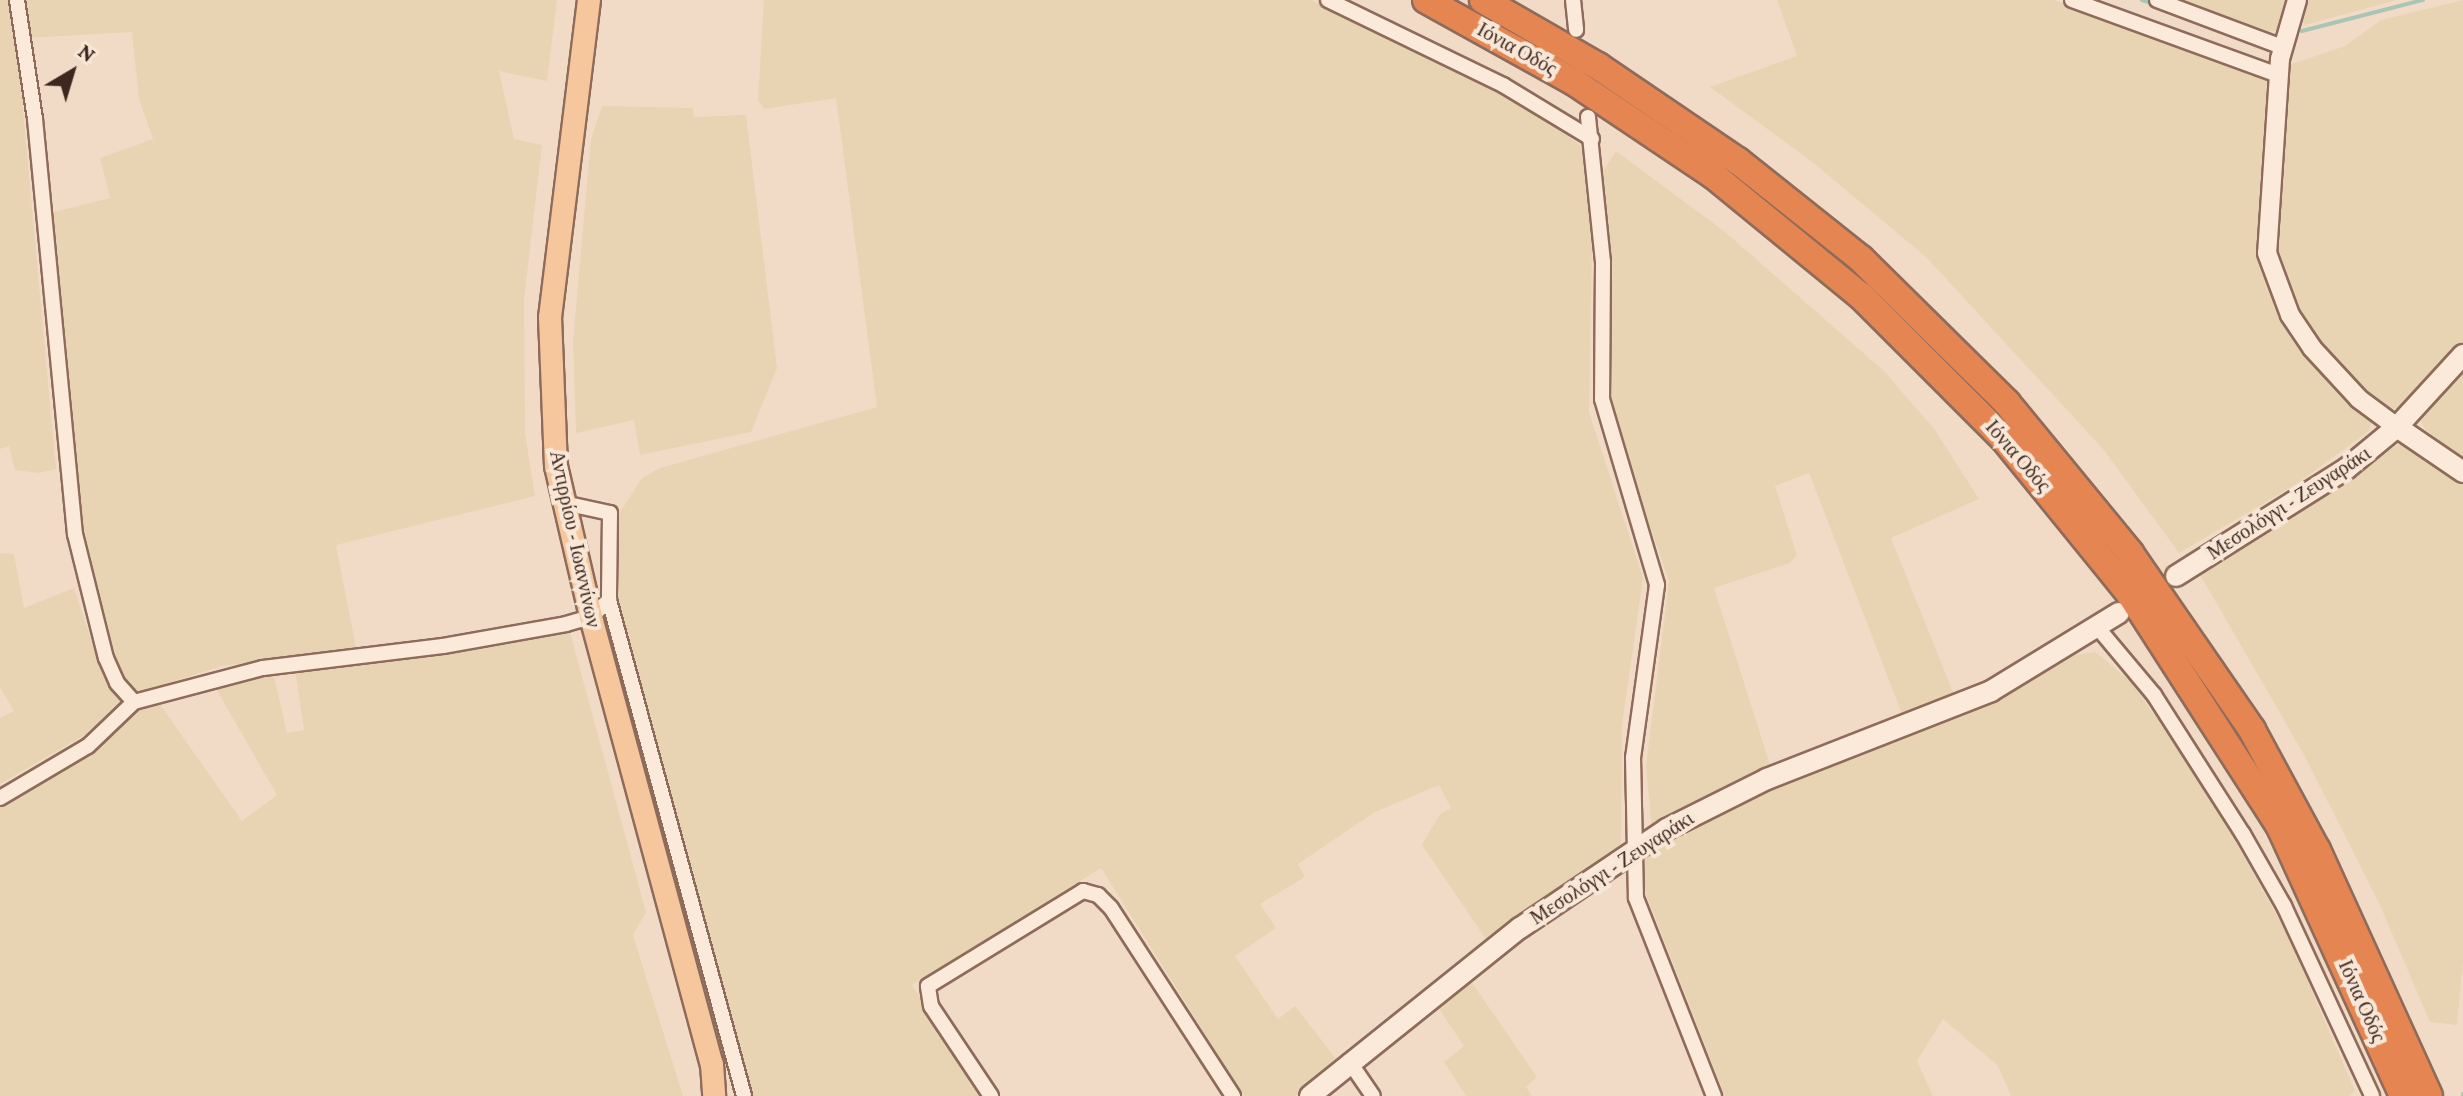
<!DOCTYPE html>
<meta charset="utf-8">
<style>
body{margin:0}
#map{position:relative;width:2463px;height:1096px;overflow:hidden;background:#f1dbc6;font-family:"Crimson Pro",serif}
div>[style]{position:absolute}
.farmland>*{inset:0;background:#e8d4b3}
.stream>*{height:4px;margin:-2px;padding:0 2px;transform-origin:2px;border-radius:2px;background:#a8c5b6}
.roads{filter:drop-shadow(2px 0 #8e6b5a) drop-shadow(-2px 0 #8e6b5a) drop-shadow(0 2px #8e6b5a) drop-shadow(0 -2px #8e6b5a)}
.minor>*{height:14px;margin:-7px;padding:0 7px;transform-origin:7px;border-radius:7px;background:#fbeada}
.tertiary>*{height:18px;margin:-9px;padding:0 9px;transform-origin:9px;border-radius:9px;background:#fbeada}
.secondary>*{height:20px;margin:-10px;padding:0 10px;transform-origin:10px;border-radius:10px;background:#fbeada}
.primary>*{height:22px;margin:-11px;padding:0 11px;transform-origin:11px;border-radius:11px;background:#f6c79c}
.motorway>*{height:26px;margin:-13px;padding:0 13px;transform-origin:13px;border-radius:13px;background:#e58652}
span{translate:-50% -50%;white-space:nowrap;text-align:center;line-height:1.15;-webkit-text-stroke:8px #f8e7d6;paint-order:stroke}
.street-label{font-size:20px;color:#3e271f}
.north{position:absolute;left:32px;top:32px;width:80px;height:80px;-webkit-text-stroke:6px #f8e7d6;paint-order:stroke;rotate:38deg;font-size:22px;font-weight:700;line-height:32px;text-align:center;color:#3e271f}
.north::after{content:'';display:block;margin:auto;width:28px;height:36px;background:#3e271f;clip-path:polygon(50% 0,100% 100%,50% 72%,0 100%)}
</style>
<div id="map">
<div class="farmland">
<div style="clip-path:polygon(0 0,13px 0,56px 469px,39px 473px,15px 470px,9px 446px,0 449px)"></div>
<div style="clip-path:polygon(23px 0,557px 0,547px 81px,499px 71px,514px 139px,542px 145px,524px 300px,525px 433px,535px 496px,336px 545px,356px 648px,222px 666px,140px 692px,130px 690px,117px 674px,94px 592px,74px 474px,46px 214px,110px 198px,100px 158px,153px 139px,139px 99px,132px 32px,27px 38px)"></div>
<div style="clip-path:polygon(764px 0,1311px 0,1531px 108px,1585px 149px,1592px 248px,1589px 412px,1643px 578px,1622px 726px,1621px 849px,1488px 942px,1422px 845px,1440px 814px,1451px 808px,1439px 785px,1375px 812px,1298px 864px,1305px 877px,1260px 904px,1276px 928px,1235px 956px,1278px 1019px,1295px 1006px,1337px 1060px,1296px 1096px,1244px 1096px,1101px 868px,912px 985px,984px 1096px,750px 1096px,611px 575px,617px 517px,642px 478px,660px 468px,877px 407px,836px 98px,764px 109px,758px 100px)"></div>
<div style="clip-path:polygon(1777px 0,2054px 0,2272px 78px,2258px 240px,2265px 277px,2278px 308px,2372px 417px,2369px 431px,2295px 485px,2179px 553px,2103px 449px,1926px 257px,1811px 161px,1710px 87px,1797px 56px)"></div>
<div style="clip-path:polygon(2179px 0,2291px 0,2279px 30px,2261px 33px)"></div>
<div style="clip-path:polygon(2304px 0,2397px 0,2305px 25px,2298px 16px)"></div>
<div style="clip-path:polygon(2463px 0,2463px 341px,2402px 408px,2390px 409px,2351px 381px,2303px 327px,2271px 244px,2286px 66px,2345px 46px,2381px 20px)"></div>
<div style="clip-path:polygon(602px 106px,693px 108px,694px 117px,746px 115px,777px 368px,751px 432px,640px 455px,634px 420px,576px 433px,573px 340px,591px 139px)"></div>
<div style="clip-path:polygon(1616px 151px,1724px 231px,1884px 371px,1935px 430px,1979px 499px,1891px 538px,1955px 697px,1904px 719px,1809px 473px,1775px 486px,1797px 555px,1790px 563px,1714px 588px,1772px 771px,1652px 831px,1646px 766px,1669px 581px,1612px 417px,1612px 298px,1602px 173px)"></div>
<div style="clip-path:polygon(2463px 370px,2463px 458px,2425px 429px,2419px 418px)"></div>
<div style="clip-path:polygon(2406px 440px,2463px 482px,2463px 963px,2457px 1025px,2430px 1022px,2379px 903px,2303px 753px,2198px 571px)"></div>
<div style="clip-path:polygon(0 553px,14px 554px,24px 608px,74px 588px,101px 670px,122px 700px,83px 736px,0 784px,0 718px,14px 711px,0 687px)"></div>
<div style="clip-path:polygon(570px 632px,646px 912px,633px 935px,683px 1096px,0 1096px,0 802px,112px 735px,135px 708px,159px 703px,242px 821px,277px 795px,214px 685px,273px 672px,287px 733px,304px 730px,295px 669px,498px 646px)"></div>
<div style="clip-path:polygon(2096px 652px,2130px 681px,2202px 781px,2287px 934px,2355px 1091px,2349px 1096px,2011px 1096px,1998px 1066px,1943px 1019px,1917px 1061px,1933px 1096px,1725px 1096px,1646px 894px,1641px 864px,1646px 852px,1742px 799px,1954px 719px,2069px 656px)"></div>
<div style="clip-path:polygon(1466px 974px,1537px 1077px,1526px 1087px,1532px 1096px,1466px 1096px,1444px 1062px,1464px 1046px,1433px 1000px)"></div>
</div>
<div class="stream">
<div style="left:2142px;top:0;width:14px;rotate:17deg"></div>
<div style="left:2302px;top:31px;width:125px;rotate:-14.4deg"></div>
<div style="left:2463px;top:1096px;width:2px;rotate:-90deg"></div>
</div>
<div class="roads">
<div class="minor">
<div style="left:17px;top:0;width:120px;rotate:81.4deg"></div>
<div style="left:35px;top:119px;width:417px;rotate:84.5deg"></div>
<div style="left:75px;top:534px;width:128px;rotate:76deg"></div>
<div style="left:106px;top:658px;width:27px;rotate:66deg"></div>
<div style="left:117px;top:683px;width:25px;rotate:48deg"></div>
<div style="left:1328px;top:0;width:195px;rotate:25.9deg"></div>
<div style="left:1503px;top:85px;width:104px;rotate:31.2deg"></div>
<div style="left:1573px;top:0;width:30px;rotate:84deg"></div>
<div style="left:2072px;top:0;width:219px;rotate:20deg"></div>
<div style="left:2157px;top:0;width:134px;rotate:20.6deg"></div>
<div style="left:1588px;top:117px;width:146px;rotate:84.1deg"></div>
<div style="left:1603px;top:262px;width:137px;rotate:90.4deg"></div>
<div style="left:1602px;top:399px;width:194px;rotate:73.5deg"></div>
<div style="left:1657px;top:585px;width:174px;rotate:97.9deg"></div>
<div style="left:1633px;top:757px;width:141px;rotate:88.8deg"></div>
<div style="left:1636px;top:898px;width:213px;rotate:68.5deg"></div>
<div style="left:564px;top:503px;width:47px;rotate:12.3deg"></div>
<div style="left:610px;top:513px;width:87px;rotate:90.7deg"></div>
<div style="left:609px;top:600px;width:514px;rotate:74.77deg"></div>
<div style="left:2098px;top:628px;width:87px;rotate:50.1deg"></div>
<div style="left:2154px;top:695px;width:165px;rotate:57.4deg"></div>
<div style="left:2243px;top:834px;width:83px;rotate:60.3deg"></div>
<div style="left:2284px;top:906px;width:209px;rotate:65.1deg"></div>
<div style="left:0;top:798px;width:102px;rotate:-30.6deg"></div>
<div style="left:88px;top:746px;width:64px;rotate:-43.7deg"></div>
<div style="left:134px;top:702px;width:133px;rotate:-14.8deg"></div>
<div style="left:263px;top:668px;width:181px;rotate:-7deg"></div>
<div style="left:443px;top:646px;width:125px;rotate:-10.1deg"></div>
<div style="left:566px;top:624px;width:26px;rotate:-16deg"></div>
<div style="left:591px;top:617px;width:25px;rotate:-43deg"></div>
<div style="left:1349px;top:1061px;width:42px;rotate:55.6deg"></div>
<div style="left:991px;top:1096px;width:108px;rotate:-123.7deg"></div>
<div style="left:931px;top:1006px;width:20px;rotate:-99deg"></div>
<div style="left:928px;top:986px;width:182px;rotate:-31.5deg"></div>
<div style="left:1083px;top:891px;width:16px;rotate:15deg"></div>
<div style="left:1098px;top:895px;width:18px;rotate:45deg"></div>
<div style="left:1111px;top:908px;width:224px;rotate:57deg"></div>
</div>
<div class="tertiary">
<div style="left:2297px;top:0;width:61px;rotate:106.1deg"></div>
<div style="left:2280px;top:59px;width:194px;rotate:93.8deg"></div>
<div style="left:2267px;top:253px;width:66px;rotate:69.6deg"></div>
<div style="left:2290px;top:315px;width:40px;rotate:56deg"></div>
<div style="left:2312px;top:348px;width:69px;rotate:47.3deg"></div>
<div style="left:2359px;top:399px;width:47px;rotate:36.4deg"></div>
</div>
<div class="secondary">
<div style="left:2397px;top:427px;width:80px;rotate:34.3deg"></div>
<div style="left:2176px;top:576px;width:201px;rotate:-32.2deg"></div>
<div style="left:2346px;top:469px;width:66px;rotate:-39.5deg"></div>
<div style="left:2397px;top:427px;width:98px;rotate:-47.5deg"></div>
<div style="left:1310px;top:1096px;width:269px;rotate:-38.7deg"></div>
<div style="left:1520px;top:928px;width:177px;rotate:-34deg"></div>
<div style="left:1667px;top:829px;width:112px;rotate:-26.6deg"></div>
<div style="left:1767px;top:779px;width:241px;rotate:-21.4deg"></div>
<div style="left:1991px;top:691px;width:150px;rotate:-31.4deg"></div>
</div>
<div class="primary">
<div style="left:589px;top:0;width:319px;rotate:97deg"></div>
<div style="left:550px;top:317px;width:149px;rotate:87.7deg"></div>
<div style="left:556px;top:466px;width:155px;rotate:76.9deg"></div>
<div style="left:591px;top:617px;width:463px;rotate:74.9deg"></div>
<div style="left:712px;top:1064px;width:32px;rotate:86deg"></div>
</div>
<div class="motorway">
<div style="left:1426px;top:0;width:169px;rotate:29deg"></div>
<div style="left:1574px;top:82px;width:167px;rotate:33.8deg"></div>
<div style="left:1713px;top:175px;width:191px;rotate:39.3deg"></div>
<div style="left:1861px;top:296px;width:202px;rotate:45deg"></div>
<div style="left:2004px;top:439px;width:200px;rotate:50.9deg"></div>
<div style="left:2130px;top:594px;width:277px;rotate:57.2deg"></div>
<div style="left:2280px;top:827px;width:296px;rotate:65.4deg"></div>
<div style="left:1483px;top:0;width:133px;rotate:29.9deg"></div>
<div style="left:1598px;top:66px;width:169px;rotate:34.2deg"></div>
<div style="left:1738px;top:161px;width:157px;rotate:38.5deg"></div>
<div style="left:1861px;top:259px;width:205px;rotate:44.6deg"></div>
<div style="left:2007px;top:403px;width:194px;rotate:50.6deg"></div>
<div style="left:2130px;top:553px;width:215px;rotate:55.4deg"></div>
<div style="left:2252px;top:730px;width:136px;rotate:61.6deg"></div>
<div style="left:2317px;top:850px;width:270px;rotate:65.5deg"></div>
</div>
</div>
<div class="street-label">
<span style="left:1517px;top:49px;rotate:29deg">Ιόνια Οδός</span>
<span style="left:2018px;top:456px;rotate:49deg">Ιόνια Οδός</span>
<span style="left:2289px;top:503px;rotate:-33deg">Μεσολόγγι - Ζευγαράκι</span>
<span style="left:575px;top:539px;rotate:78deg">Αντιρρίου - Ιωαννίνων</span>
<span style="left:1612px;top:868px;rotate:-33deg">Μεσολόγγι - Ζευγαράκι</span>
<span style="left:2362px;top:1001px;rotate:66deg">Ιόνια Οδός</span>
</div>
<div class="north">N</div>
</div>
